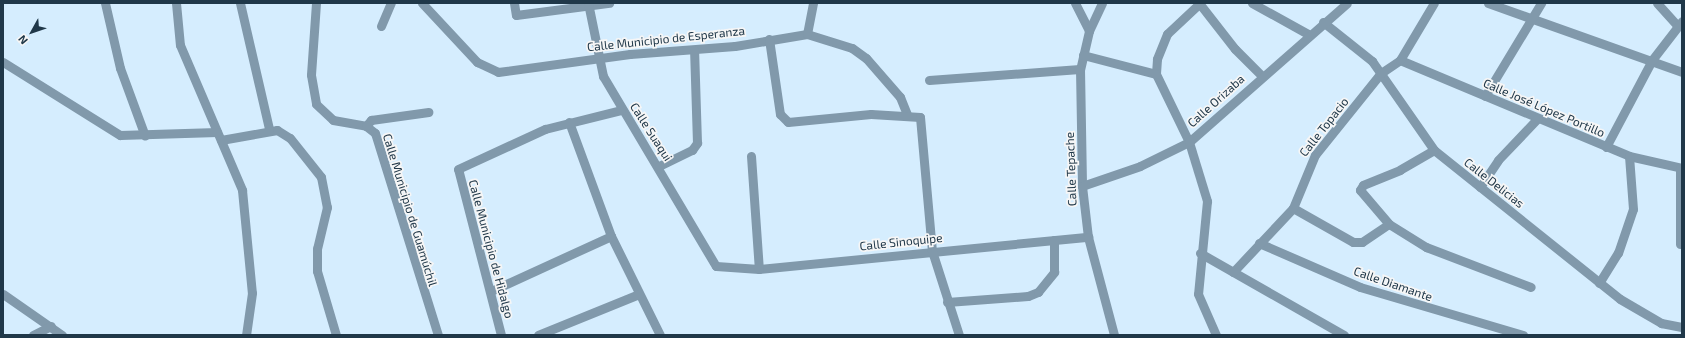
<!DOCTYPE html>
<meta charset="utf-8">
<style>
body{margin:0}
#map{position:relative;width:1685px;height:338px;overflow:hidden;background:#d5edfe;font-family:"Exo 2",sans-serif}
div>[style]{position:absolute}
.minor>*{height:9px;margin:-4.5px;padding:0 4.5px;transform-origin:4.5px;border-radius:4.5px;background:#8199ab}
span{translate:-50% -50%;white-space:nowrap;text-align:center;line-height:1.15;-webkit-text-stroke:3.5px #f6f6f6;paint-order:stroke}
.street-label{font-size:12px;color:#203849}
.frame{position:absolute;inset:0;border:4px solid #203849;pointer-events:none}
.north{position:absolute;left:12px;top:12px;width:40px;height:40px;-webkit-text-stroke:3px #f6f6f6;paint-order:stroke;rotate:230deg;font-size:11px;font-weight:700;line-height:16px;text-align:center;color:#203849}
.north::after{content:'';display:block;margin:auto;width:14px;height:18px;background:#203849;clip-path:polygon(50% 0,100% 100%,50% 72%,0 100%)}
</style>
<div id="map">
<div class="minor">
<div style="left:105px;top:3px;width:67px;rotate:77deg"></div>
<div style="left:120px;top:68px;width:72px;rotate:69.8deg"></div>
<div style="left:176px;top:3px;width:42px;rotate:84.6deg"></div>
<div style="left:180px;top:45px;width:158px;rotate:66.8deg"></div>
<div style="left:242px;top:190px;width:103px;rotate:84.5deg"></div>
<div style="left:252px;top:293px;width:42px;rotate:98.1deg"></div>
<div style="left:240px;top:3px;width:129px;rotate:77deg"></div>
<div style="left:316px;top:3px;width:72px;rotate:94deg"></div>
<div style="left:311px;top:75px;width:29px;rotate:80deg"></div>
<div style="left:316px;top:104px;width:23px;rotate:43deg"></div>
<div style="left:333px;top:120px;width:34px;rotate:10deg"></div>
<div style="left:366px;top:126px;width:11px;rotate:38deg"></div>
<div style="left:375px;top:133px;width:212px;rotate:72.7deg"></div>
<div style="left:422px;top:3px;width:81px;rotate:47deg"></div>
<div style="left:477px;top:62px;width:23px;rotate:25deg"></div>
<div style="left:498px;top:72px;width:133px;rotate:-7.8deg"></div>
<div style="left:630px;top:54px;width:105px;rotate:-4.4deg"></div>
<div style="left:735px;top:46px;width:73px;rotate:-9.5deg"></div>
<div style="left:807px;top:34px;width:47px;rotate:17.3deg"></div>
<div style="left:852px;top:48px;width:17px;rotate:36deg"></div>
<div style="left:866px;top:58px;width:52px;rotate:48.9deg"></div>
<div style="left:900px;top:97px;width:18px;rotate:68deg"></div>
<div style="left:514px;top:3px;width:12px;rotate:81deg"></div>
<div style="left:516px;top:15px;width:94px;rotate:-7.4deg"></div>
<div style="left:588px;top:3px;width:75px;rotate:78.4deg"></div>
<div style="left:603px;top:76px;width:221px;rotate:59.3deg"></div>
<div style="left:716px;top:266px;width:43px;rotate:4deg"></div>
<div style="left:759px;top:269px;width:331px;rotate:-5.6deg"></div>
<div style="left:1075px;top:3px;width:31px;rotate:63deg"></div>
<div style="left:1102px;top:3px;width:31px;rotate:115deg"></div>
<div style="left:1089px;top:31px;width:39px;rotate:103deg"></div>
<div style="left:1080px;top:69px;width:117px;rotate:89deg"></div>
<div style="left:1082px;top:186px;width:51px;rotate:83.3deg"></div>
<div style="left:1088px;top:237px;width:101px;rotate:75.1deg"></div>
<div style="left:1199px;top:3px;width:58px;rotate:52deg"></div>
<div style="left:1235px;top:49px;width:38px;rotate:45deg"></div>
<div style="left:1200px;top:3px;width:45px;rotate:136.8deg"></div>
<div style="left:1167px;top:34px;width:27px;rotate:112deg"></div>
<div style="left:1157px;top:59px;width:15px;rotate:94deg"></div>
<div style="left:1156px;top:74px;width:76px;rotate:64.1deg"></div>
<div style="left:1189px;top:142px;width:62px;rotate:73deg"></div>
<div style="left:1207px;top:201px;width:93px;rotate:95.5deg"></div>
<div style="left:1198px;top:294px;width:45px;rotate:66.3deg"></div>
<div style="left:1252px;top:3px;width:64px;rotate:29deg"></div>
<div style="left:1488px;top:3px;width:206px;rotate:19.6deg"></div>
<div style="left:1657px;top:3px;width:31px;rotate:48deg"></div>
<div style="left:1323px;top:22px;width:63px;rotate:38.5deg"></div>
<div style="left:1372px;top:61px;width:108px;rotate:55.1deg"></div>
<div style="left:1434px;top:150px;width:238px;rotate:38.7deg"></div>
<div style="left:1620px;top:299px;width:48px;rotate:30.3deg"></div>
<div style="left:1661px;top:323px;width:21px;rotate:11deg"></div>
<div style="left:381px;top:26px;width:25px;rotate:-67deg"></div>
<div style="left:807px;top:34px;width:32px;rotate:-79deg"></div>
<div style="left:769px;top:39px;width:76px;rotate:81.7deg"></div>
<div style="left:780px;top:114px;width:11px;rotate:45deg"></div>
<div style="left:788px;top:122px;width:83px;rotate:-5.5deg"></div>
<div style="left:871px;top:114px;width:49px;rotate:3.5deg"></div>
<div style="left:920px;top:117px;width:135px;rotate:84.9deg"></div>
<div style="left:932px;top:251px;width:88px;rotate:72.2deg"></div>
<div style="left:1083px;top:55px;width:75px;rotate:14.6deg"></div>
<div style="left:1400px;top:60px;width:248px;rotate:22.7deg"></div>
<div style="left:1629px;top:156px;width:54px;rotate:12.8deg"></div>
<div style="left:3px;top:62px;width:138px;rotate:32deg"></div>
<div style="left:120px;top:135px;width:97px;rotate:-1.8deg"></div>
<div style="left:929px;top:80px;width:151px;rotate:-4.2deg"></div>
<div style="left:1485px;top:96px;width:109px;rotate:-58.9deg"></div>
<div style="left:569px;top:122px;width:121px;rotate:69.8deg"></div>
<div style="left:611px;top:236px;width:110px;rotate:63.7deg"></div>
<div style="left:366px;top:126px;width:8px;rotate:-50deg"></div>
<div style="left:371px;top:120px;width:58px;rotate:-8deg"></div>
<div style="left:221px;top:140px;width:57px;rotate:-10.1deg"></div>
<div style="left:277px;top:130px;width:15px;rotate:32deg"></div>
<div style="left:290px;top:138px;width:50px;rotate:51.5deg"></div>
<div style="left:321px;top:177px;width:31px;rotate:79deg"></div>
<div style="left:327px;top:207px;width:43px;rotate:103.4deg"></div>
<div style="left:317px;top:249px;width:22px;rotate:90deg"></div>
<div style="left:317px;top:271px;width:67px;rotate:73.5deg"></div>
<div style="left:1606px;top:147px;width:98px;rotate:-62.1deg"></div>
<div style="left:1652px;top:60px;width:49px;rotate:-52.4deg"></div>
<div style="left:1434px;top:150px;width:39px;rotate:150deg"></div>
<div style="left:1400px;top:170px;width:40px;rotate:158deg"></div>
<div style="left:1363px;top:185px;width:6px;rotate:121deg"></div>
<div style="left:1360px;top:190px;width:45px;rotate:49.5deg"></div>
<div style="left:1389px;top:224px;width:44px;rotate:31.9deg"></div>
<div style="left:1426px;top:247px;width:112px;rotate:20.9deg"></div>
<div style="left:751px;top:156px;width:113px;rotate:86deg"></div>
<div style="left:659px;top:166px;width:37px;rotate:-26deg"></div>
<div style="left:692px;top:150px;width:9px;rotate:-54deg"></div>
<div style="left:697px;top:143px;width:93px;rotate:-91.8deg"></div>
<div style="left:1680px;top:168px;width:76px;rotate:90deg"></div>
<div style="left:1082px;top:186px;width:61px;rotate:-19deg"></div>
<div style="left:1140px;top:166px;width:55px;rotate:-26.1deg"></div>
<div style="left:1189px;top:142px;width:210px;rotate:-41.3deg"></div>
<div style="left:1480px;top:187px;width:32px;rotate:-56deg"></div>
<div style="left:1498px;top:160px;width:57px;rotate:-46.4deg"></div>
<div style="left:1293px;top:208px;width:69px;rotate:29.5deg"></div>
<div style="left:1353px;top:242px;width:9px"></div>
<div style="left:1362px;top:242px;width:32px;rotate:-34deg"></div>
<div style="left:1259px;top:243px;width:110px;rotate:23.5deg"></div>
<div style="left:1360px;top:287px;width:170px;rotate:16.4deg"></div>
<div style="left:1200px;top:253px;width:166px;rotate:29.7deg"></div>
<div style="left:1233px;top:272px;width:88px;rotate:-46.8deg"></div>
<div style="left:1293px;top:208px;width:57px;rotate:-67.5deg"></div>
<div style="left:1315px;top:155px;width:105px;rotate:-51.2deg"></div>
<div style="left:1381px;top:73px;width:23px;rotate:-34deg"></div>
<div style="left:1400px;top:60px;width:66px;rotate:-59.2deg"></div>
<div style="left:1599px;top:283px;width:36px;rotate:-58deg"></div>
<div style="left:1618px;top:253px;width:46px;rotate:-71.2deg"></div>
<div style="left:1633px;top:209px;width:53px;rotate:-94.3deg"></div>
<div style="left:491px;top:291px;width:132px;rotate:-24.6deg"></div>
<div style="left:3px;top:294px;width:72px;rotate:34.8deg"></div>
<div style="left:947px;top:302px;width:81px;rotate:-4.2deg"></div>
<div style="left:1028px;top:296px;width:11px;rotate:-22deg"></div>
<div style="left:1038px;top:292px;width:26px;rotate:-51deg"></div>
<div style="left:1054px;top:272px;width:32px;rotate:-90deg"></div>
<div style="left:33px;top:335px;width:20px;rotate:-27deg"></div>
<div style="left:501px;top:335px;width:171px;rotate:-104.5deg"></div>
<div style="left:458px;top:169px;width:96px;rotate:-24.7deg"></div>
<div style="left:545px;top:129px;width:78px;rotate:-14deg"></div>
<div style="left:538px;top:335px;width:109px;rotate:-22.1deg"></div>
</div>
<div class="street-label">
<span style="left:666px;top:39px;rotate:-6deg">Calle Municipio de Esperanza</span>
<span style="left:1216px;top:101px;rotate:-42deg">Calle Orizaba</span>
<span style="left:1544px;top:108px;rotate:23deg">Calle José López Portillo</span>
<span style="left:1324px;top:127px;rotate:-52deg">Calle Topacio</span>
<span style="left:651px;top:132px;rotate:57deg">Calle Suaqui</span>
<span style="left:1071px;top:169px;rotate:-92deg">Calle Tepache</span>
<span style="left:1494px;top:183px;rotate:38deg">Calle Delicias</span>
<span style="left:410px;top:210px;rotate:73deg">Calle Municipio de Guamúchil</span>
<span style="left:901px;top:242px;rotate:-6deg">Calle Sinoquipe</span>
<span style="left:491px;top:249px;rotate:75deg">Calle Municipio de Hidalgo</span>
<span style="left:1393px;top:284px;rotate:19deg">Calle Diamante</span>
</div>
<div class="frame"></div>
<div class="north">N</div>
</div>
